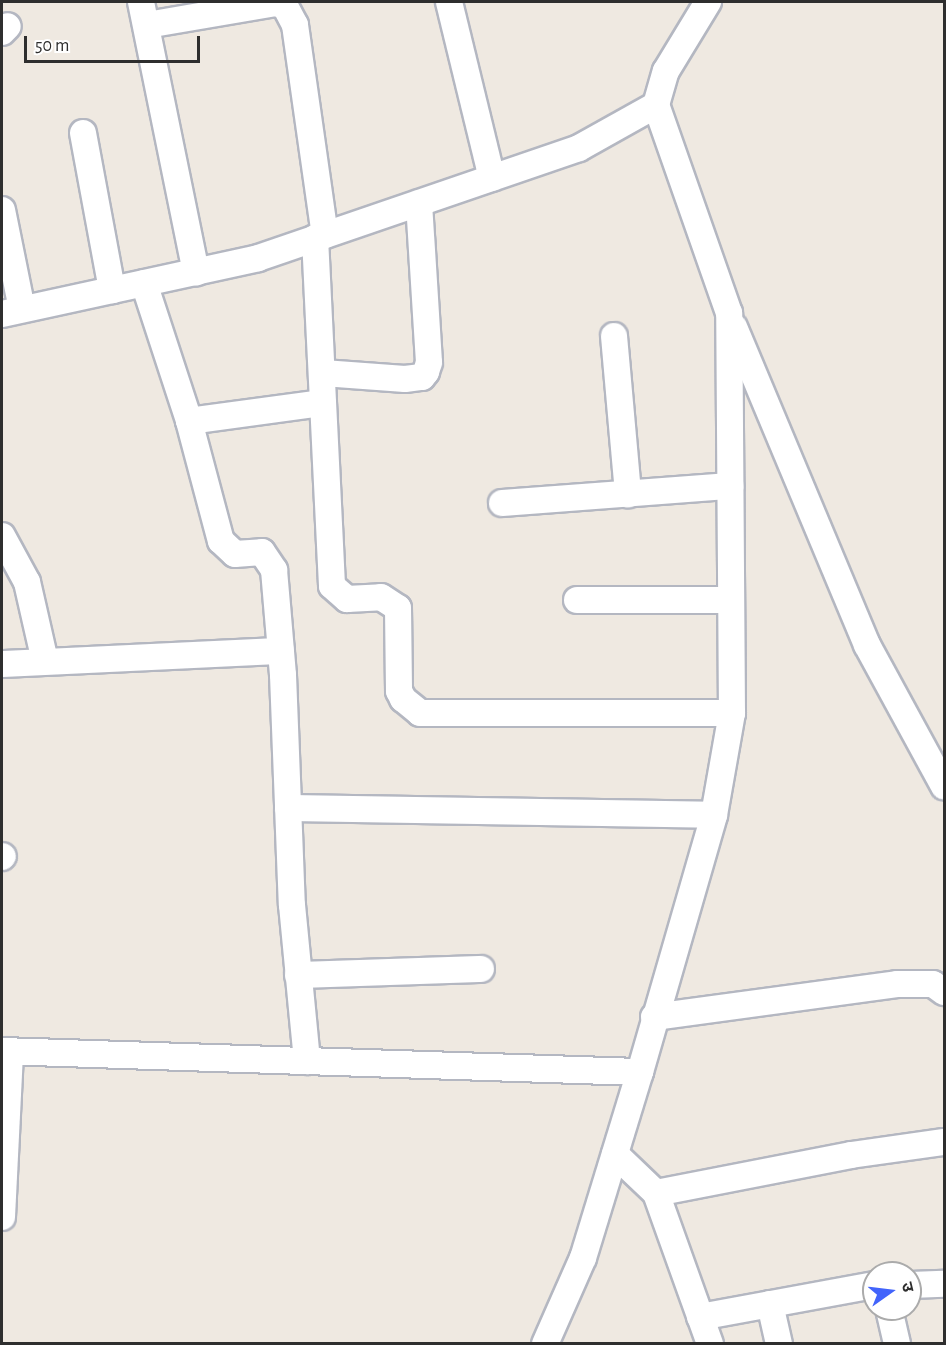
<!DOCTYPE html>
<meta charset="utf-8">
<style>
body{margin:0}
#map{position:relative;width:946px;height:1345px;overflow:hidden;background:#efe9e1;font-family:"Alegreya Sans","Noto Sans Devanagari",sans-serif}
div>[style]{position:absolute}
.roads{filter:drop-shadow(2px 0 #b4b7c1) drop-shadow(-2px 0 #b4b7c1) drop-shadow(0 2px #b4b7c1) drop-shadow(0 -2px #b4b7c1)}
.minor>*{height:26px;margin:-13px;padding:0 13px;transform-origin:13px;border-radius:13px;background:#fff}
span{translate:-50% -50%;white-space:nowrap;text-align:center;line-height:1.15;-webkit-text-stroke:4.5px #fff;paint-order:stroke}
.frame{position:absolute;inset:0;border:3px solid #2e2e2e;pointer-events:none}
.north{position:absolute;left:862px;top:1261px;width:60px;height:60px;box-sizing:border-box;background:#fff;border:2px solid #ababab;border-radius:50%;rotate:76deg;font-size:16px;font-weight:700;line-height:24px;text-align:center;color:#2e2e2e}
.north::after{content:'';display:block;margin:auto;width:21px;height:27px;background:#4264fb;clip-path:polygon(50% 0,100% 100%,50% 72%,0 100%)}
.scale{position:absolute;left:24px;top:36px;width:176px;height:27px;box-sizing:border-box;border:3px solid #2e2e2e;border-top:0;padding-left:8px;font-size:18px;line-height:21px;white-space:nowrap;color:#2e2e2e;-webkit-text-stroke:4px #fff;paint-order:stroke}
</style>
<div id="map">
<div class="roads">
<div class="minor">
<div style="left:141px;top:2px;width:276px;rotate:78.5deg"></div>
<div style="left:449px;top:2px;width:181px;rotate:76.3deg"></div>
<div style="left:147px;top:25px;width:131px;rotate:-9.7deg"></div>
<div style="left:276px;top:3px;width:9px;rotate:18deg"></div>
<div style="left:285px;top:6px;width:21px;rotate:62deg"></div>
<div style="left:295px;top:25px;width:212px;rotate:81.9deg"></div>
<div style="left:2px;top:32px;width:8px;rotate:-45deg"></div>
<div style="left:83px;top:133px;width:160px;rotate:79.5deg"></div>
<div style="left:2px;top:210px;width:101px;rotate:78.6deg"></div>
<div style="left:315px;top:238px;width:348px;rotate:87.2deg"></div>
<div style="left:332px;top:586px;width:20px;rotate:41deg"></div>
<div style="left:347px;top:599px;width:34px;rotate:-3deg"></div>
<div style="left:381px;top:597px;width:20px;rotate:33deg"></div>
<div style="left:398px;top:608px;width:83px;rotate:89.3deg"></div>
<div style="left:399px;top:691px;width:9px;rotate:63deg"></div>
<div style="left:403px;top:699px;width:22px;rotate:39deg"></div>
<div style="left:420px;top:713px;width:312px"></div>
<div style="left:144px;top:283px;width:145px;rotate:71.9deg"></div>
<div style="left:189px;top:421px;width:124px;rotate:75.1deg"></div>
<div style="left:221px;top:541px;width:19px;rotate:43deg"></div>
<div style="left:235px;top:554px;width:27px;rotate:-4deg"></div>
<div style="left:262px;top:552px;width:22px;rotate:56deg"></div>
<div style="left:274px;top:570px;width:105px;rotate:85.1deg"></div>
<div style="left:283px;top:675px;width:230px;rotate:87.8deg"></div>
<div style="left:292px;top:905px;width:157px;rotate:84.5deg"></div>
<div style="left:2px;top:314px;width:262px;rotate:-12.3deg"></div>
<div style="left:258px;top:258px;width:339px;rotate:-18.9deg"></div>
<div style="left:579px;top:148px;width:88px;rotate:-29.2deg"></div>
<div style="left:734px;top:327px;width:345px;rotate:67.3deg"></div>
<div style="left:867px;top:645px;width:161px;rotate:61.4deg"></div>
<div style="left:614px;top:336px;width:159px;rotate:84.9deg"></div>
<div style="left:323px;top:373px;width:82px;rotate:4.2deg"></div>
<div style="left:405px;top:379px;width:17px;rotate:-7deg"></div>
<div style="left:422px;top:377px;width:6px;rotate:-51deg"></div>
<div style="left:426px;top:372px;width:10px;rotate:-73deg"></div>
<div style="left:429px;top:362px;width:159px;rotate:-93.6deg"></div>
<div style="left:189px;top:421px;width:135px;rotate:-7.7deg"></div>
<div style="left:502px;top:503px;width:229px;rotate:-4.3deg"></div>
<div style="left:2px;top:536px;width:52px;rotate:61.5deg"></div>
<div style="left:27px;top:582px;width:81px;rotate:77.2deg"></div>
<div style="left:577px;top:600px;width:153px"></div>
<div style="left:2px;top:664px;width:279px;rotate:-2.7deg"></div>
<div style="left:288px;top:808px;width:426px;rotate:0.9deg"></div>
<div style="left:2px;top:857px;width:1px;rotate:-45deg"></div>
<div style="left:298px;top:975px;width:183px;rotate:-1.9deg"></div>
<div style="left:654px;top:1017px;width:245px;rotate:-7.7deg"></div>
<div style="left:897px;top:984px;width:36px"></div>
<div style="left:933px;top:984px;width:14px;rotate:36deg"></div>
<div style="left:2px;top:1051px;width:638px;rotate:1.89deg"></div>
<div style="left:615px;top:1154px;width:57px;rotate:43.6deg"></div>
<div style="left:656px;top:1193px;width:160px;rotate:70.3deg"></div>
<div style="left:656px;top:1193px;width:199px;rotate:-11deg"></div>
<div style="left:851px;top:1155px;width:94px;rotate:-8deg"></div>
<div style="left:2px;top:1217px;width:166px;rotate:-87.2deg"></div>
<div style="left:910px;top:1285px;width:34px;rotate:-2deg"></div>
<div style="left:770px;top:1304px;width:41px;rotate:77.3deg"></div>
<div style="left:889px;top:1309px;width:36px;rotate:77deg"></div>
<div style="left:700px;top:1317px;width:177px;rotate:-10.4deg"></div>
<div style="left:545px;top:1344px;width:94px;rotate:-66.2deg"></div>
<div style="left:583px;top:1258px;width:195px;rotate:-73deg"></div>
<div style="left:640px;top:1072px;width:267px;rotate:-73.9deg"></div>
<div style="left:714px;top:815px;width:104px;rotate:-80deg"></div>
<div style="left:732px;top:713px;width:400px;rotate:-90.4deg"></div>
<div style="left:729px;top:313px;width:220px;rotate:-109.3deg"></div>
<div style="left:656px;top:105px;width:35px;rotate:-74deg"></div>
<div style="left:666px;top:71px;width:81px;rotate:-58.7deg"></div>
</div>
</div>
<div class="frame"></div>
<div class="north">उ</div>
<div class="scale">50 m</div>
</div>
